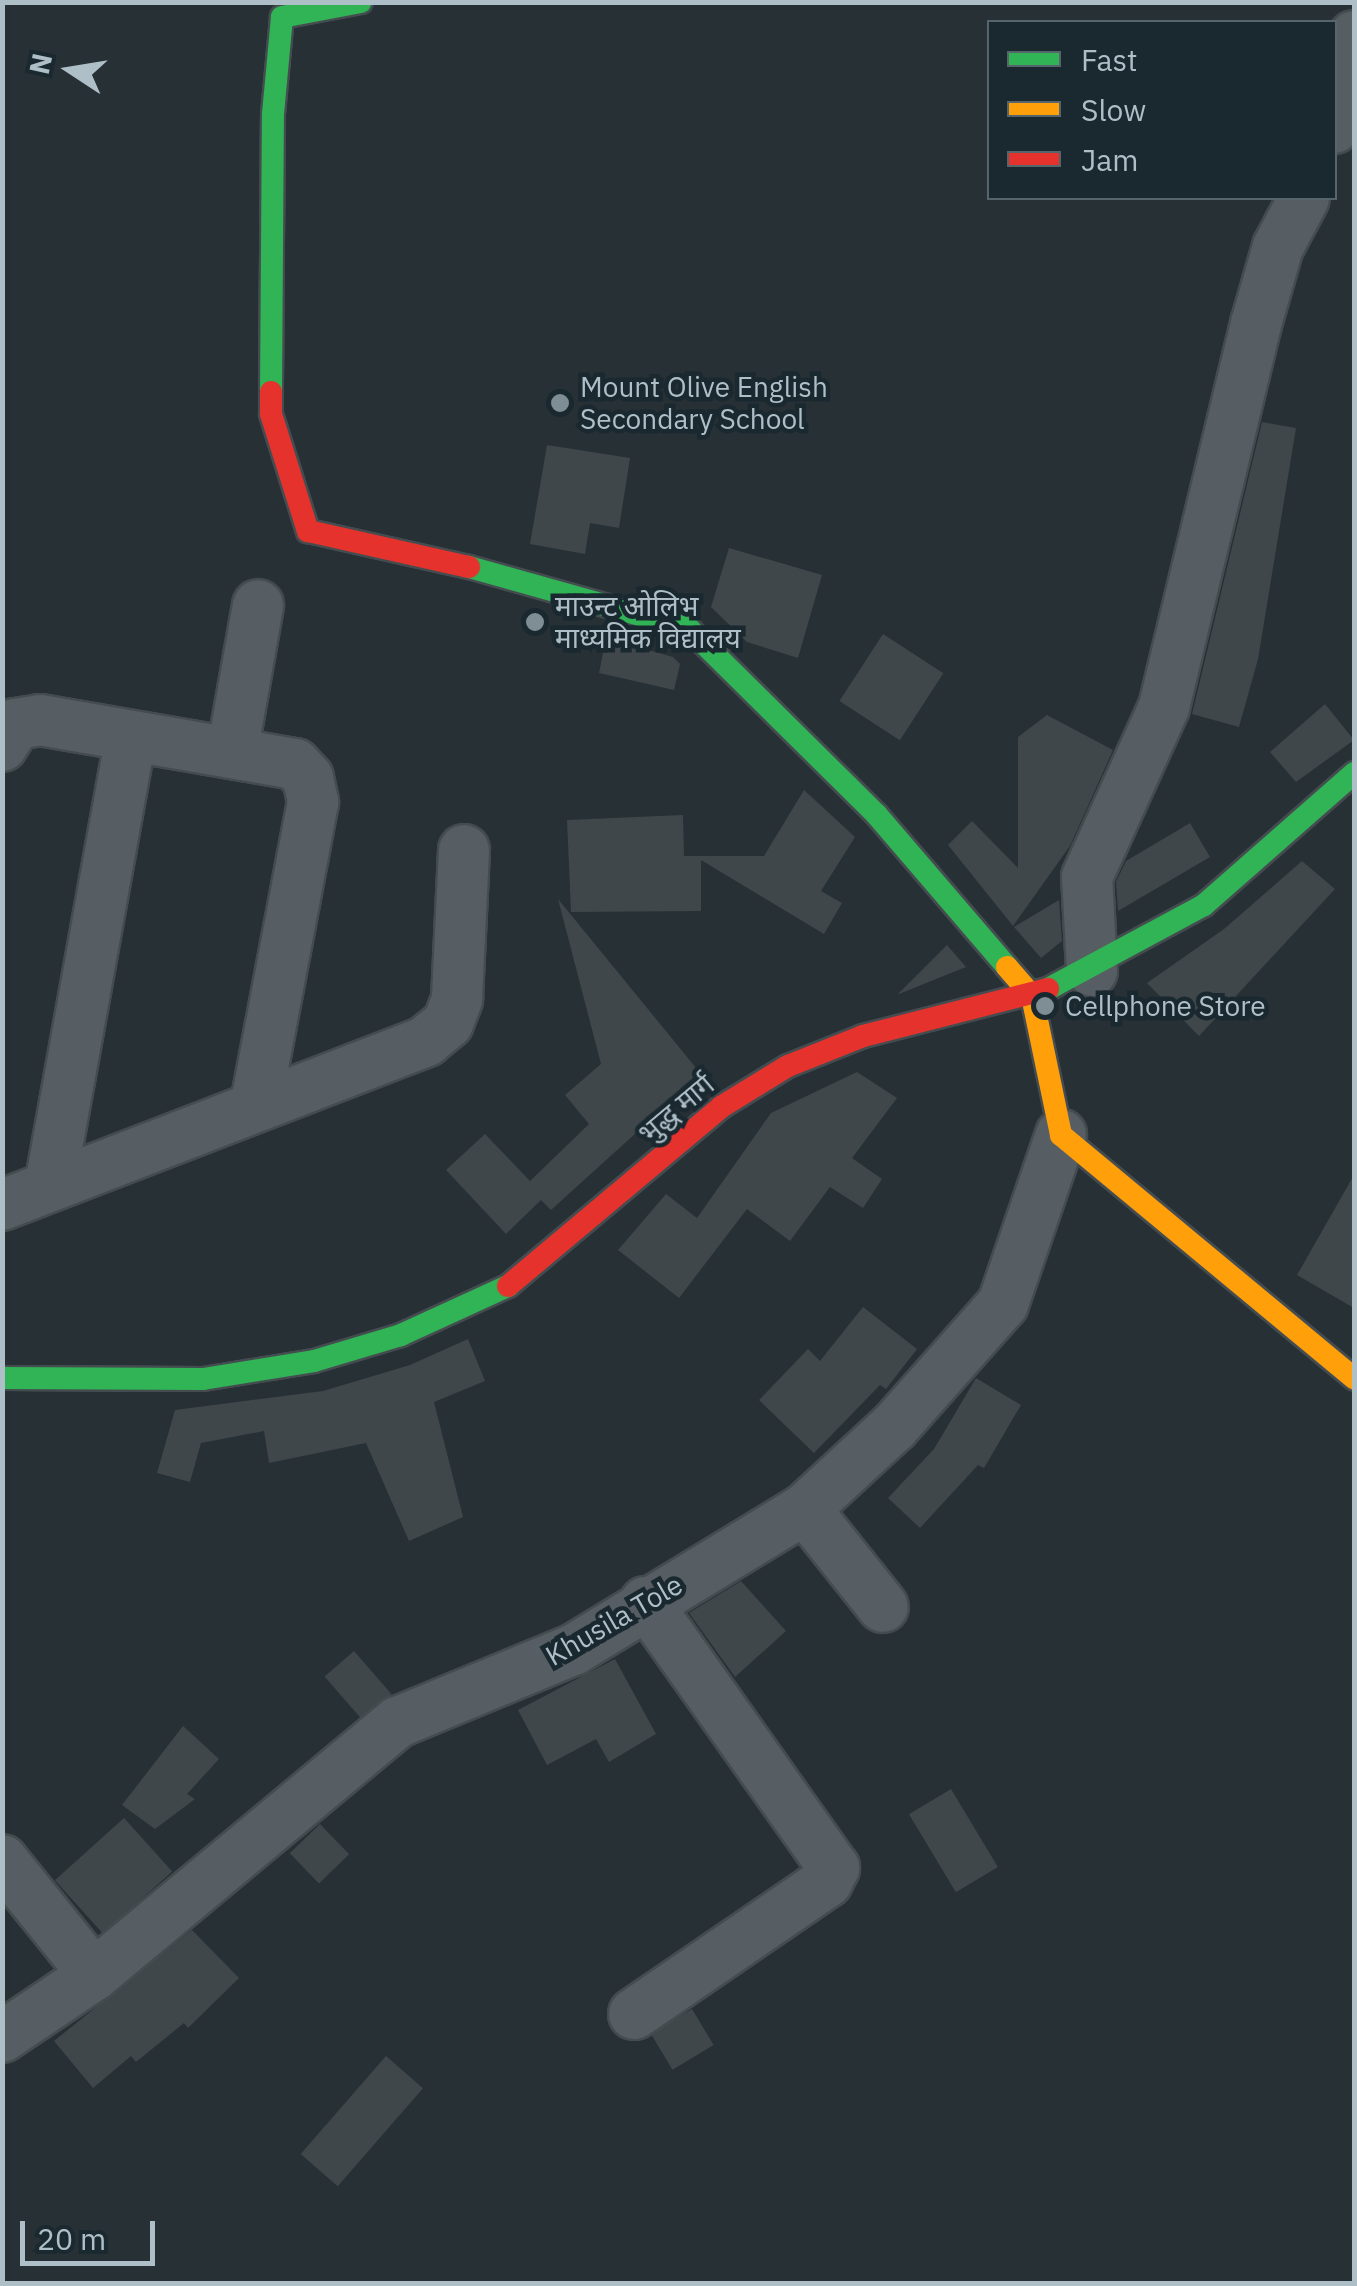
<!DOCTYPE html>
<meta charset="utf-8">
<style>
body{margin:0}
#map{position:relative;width:1357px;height:2286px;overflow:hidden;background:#273035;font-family:"IBM Plex Sans","Noto Sans Devanagari",sans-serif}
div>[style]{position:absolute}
.building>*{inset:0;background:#3f474b;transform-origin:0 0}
.roads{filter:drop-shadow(2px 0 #444c50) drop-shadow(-2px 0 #444c50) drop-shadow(0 2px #444c50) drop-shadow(0 -2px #444c50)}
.street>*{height:50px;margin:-25px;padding:0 25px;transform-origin:25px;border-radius:25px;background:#565e63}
.fast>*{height:22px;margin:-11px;padding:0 11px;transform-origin:11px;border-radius:11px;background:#30b455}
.slow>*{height:22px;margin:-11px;padding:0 11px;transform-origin:11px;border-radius:11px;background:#ff9f0a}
.jam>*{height:22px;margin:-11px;padding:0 11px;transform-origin:11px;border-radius:11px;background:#e5322d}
.dots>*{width:28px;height:28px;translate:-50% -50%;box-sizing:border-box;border:5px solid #1a2830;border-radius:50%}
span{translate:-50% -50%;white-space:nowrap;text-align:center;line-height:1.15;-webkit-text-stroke:9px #1a2830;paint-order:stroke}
.poi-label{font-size:28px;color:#afbfc7}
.left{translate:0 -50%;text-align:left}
.street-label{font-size:28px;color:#afbfc7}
.frame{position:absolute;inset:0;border:5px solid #afbfc7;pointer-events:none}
.legend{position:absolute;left:987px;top:20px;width:350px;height:180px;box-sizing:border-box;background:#1a2830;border:2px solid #56646c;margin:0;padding:12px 18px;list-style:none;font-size:30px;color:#afbfc7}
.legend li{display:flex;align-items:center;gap:20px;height:50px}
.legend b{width:50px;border:2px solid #56646c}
.north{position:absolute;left:20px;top:20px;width:100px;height:100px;-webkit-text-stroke:8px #1a2830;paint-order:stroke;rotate:282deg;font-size:28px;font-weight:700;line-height:40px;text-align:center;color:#afbfc7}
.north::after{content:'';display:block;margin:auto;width:35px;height:45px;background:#afbfc7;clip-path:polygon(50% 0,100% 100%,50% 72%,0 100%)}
.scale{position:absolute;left:20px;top:2221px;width:135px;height:45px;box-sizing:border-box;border:5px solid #afbfc7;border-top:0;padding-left:12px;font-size:30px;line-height:35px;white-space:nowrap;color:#afbfc7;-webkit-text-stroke:8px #1a2830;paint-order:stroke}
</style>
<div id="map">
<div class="building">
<div style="clip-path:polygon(1262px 422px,1296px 428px,1258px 659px,1239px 727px,1192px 714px)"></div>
<div style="clip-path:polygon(547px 445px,630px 458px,619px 528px,590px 523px,585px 554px,530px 544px)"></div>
<div style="clip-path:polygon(729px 548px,822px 575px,798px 658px,747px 642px,711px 607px)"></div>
<div style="left:883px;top:634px;width:72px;height:80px;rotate:33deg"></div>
<div style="clip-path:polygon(606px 638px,673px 657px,680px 664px,674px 690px,599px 673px)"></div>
<div style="clip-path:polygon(1325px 704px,1354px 740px,1296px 782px,1270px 752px)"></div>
<div style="clip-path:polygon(1047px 715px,1113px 750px,1070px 846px,1013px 926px,948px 845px,972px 821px,1018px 868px,1018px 737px)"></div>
<div style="clip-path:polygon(804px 790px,855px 837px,821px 891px,842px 903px,824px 934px,701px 860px,701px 911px,571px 912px,567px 820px,683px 815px,684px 856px,764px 856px)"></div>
<div style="clip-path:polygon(1190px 823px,1210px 857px,1118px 911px,1116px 882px,1126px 861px)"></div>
<div style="clip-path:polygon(1302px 861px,1335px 889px,1199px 1036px,1147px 983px,1224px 929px)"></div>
<div style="clip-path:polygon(558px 899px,701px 1074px,551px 1210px,541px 1200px,506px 1234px,446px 1170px,485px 1134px,530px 1181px,589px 1124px,565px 1095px,601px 1064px)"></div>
<div style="clip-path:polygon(1059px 900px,1062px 941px,1041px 958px,1014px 927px)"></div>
<div style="clip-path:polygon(947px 945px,966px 967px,899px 994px,898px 994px)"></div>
<div style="clip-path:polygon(857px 1072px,897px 1098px,852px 1158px,882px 1179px,863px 1208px,830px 1187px,790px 1241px,747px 1209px,679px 1298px,618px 1250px,666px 1194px,697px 1218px,771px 1113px)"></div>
<div style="clip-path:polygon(1354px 1175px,1354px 1308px,1297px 1275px)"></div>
<div style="clip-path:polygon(863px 1307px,917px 1349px,886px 1389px,880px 1385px,814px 1453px,759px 1400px,808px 1349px,820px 1361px)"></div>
<div style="clip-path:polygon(468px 1339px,485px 1381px,434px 1402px,463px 1517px,409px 1541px,366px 1443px,269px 1463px,264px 1431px,201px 1443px,190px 1482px,157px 1473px,175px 1410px,323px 1391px,410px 1365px)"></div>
<div style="clip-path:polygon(976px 1378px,1021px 1405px,984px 1468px,978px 1465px,920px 1528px,888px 1498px,934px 1449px)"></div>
<div style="clip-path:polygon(741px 1581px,786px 1631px,735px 1677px,689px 1613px)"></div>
<div style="left:354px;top:1651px;width:57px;height:39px;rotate:49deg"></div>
<div style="clip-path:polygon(615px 1659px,656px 1734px,609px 1762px,596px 1739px,547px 1765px,518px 1710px)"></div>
<div style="clip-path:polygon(183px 1726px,219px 1759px,187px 1794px,195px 1799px,155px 1829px,122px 1805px)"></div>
<div style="left:951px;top:1789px;width:91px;height:49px;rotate:59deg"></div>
<div style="left:124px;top:1818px;width:72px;height:93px;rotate:48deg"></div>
<div style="left:320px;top:1824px;width:42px;height:42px;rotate:46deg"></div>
<div style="clip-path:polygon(192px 1930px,239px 1978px,188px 2028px,184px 2023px,136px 2062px,131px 2056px,93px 2088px,54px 2041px)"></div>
<div style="left:692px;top:2009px;width:42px;height:48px;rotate:59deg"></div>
<div style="left:386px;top:2056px;width:49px;height:130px;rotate:41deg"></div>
</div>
<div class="roads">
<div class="street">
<div style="left:1334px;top:128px;width:94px;rotate:-77.7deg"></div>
<div style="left:2px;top:746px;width:26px;rotate:-58deg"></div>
<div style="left:16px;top:724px;width:24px;rotate:-9deg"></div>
<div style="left:40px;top:720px;width:259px;rotate:9.8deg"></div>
<div style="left:295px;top:764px;width:19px;rotate:47deg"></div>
<div style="left:308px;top:778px;width:25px;rotate:78deg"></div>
<div style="left:313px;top:802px;width:306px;rotate:100.7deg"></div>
<div style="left:232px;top:753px;width:150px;rotate:-80deg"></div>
<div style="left:1092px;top:971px;width:94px;rotate:-93deg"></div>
<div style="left:1087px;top:877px;width:187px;rotate:-65.6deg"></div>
<div style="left:1164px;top:707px;width:394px;rotate:-76.5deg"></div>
<div style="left:1256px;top:324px;width:80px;rotate:-74.1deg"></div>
<div style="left:1278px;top:247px;width:55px;rotate:-62deg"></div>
<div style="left:50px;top:1186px;width:457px;rotate:-79.8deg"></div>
<div style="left:2px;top:1205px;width:455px;rotate:-21.1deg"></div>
<div style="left:426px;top:1041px;width:28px;rotate:-39deg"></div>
<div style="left:448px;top:1023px;width:26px;rotate:-69deg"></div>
<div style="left:457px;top:999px;width:149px;rotate:-87.3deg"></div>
<div style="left:805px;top:1509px;width:125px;rotate:51.5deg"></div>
<div style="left:2px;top:1860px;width:147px;rotate:51.3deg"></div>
<div style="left:634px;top:2014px;width:234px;rotate:-34.4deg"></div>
<div style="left:827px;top:1882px;width:16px;rotate:-63deg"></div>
<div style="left:834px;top:1868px;width:326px;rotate:-125.3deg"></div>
<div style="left:2px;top:2037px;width:111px;rotate:-34deg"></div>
<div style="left:94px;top:1975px;width:396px;rotate:-39.8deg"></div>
<div style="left:398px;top:1722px;width:189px;rotate:-22.4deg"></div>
<div style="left:573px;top:1650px;width:271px;rotate:-31.3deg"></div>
<div style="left:805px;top:1509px;width:121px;rotate:-42.7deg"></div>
<div style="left:894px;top:1427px;width:164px;rotate:-48.5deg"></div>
<div style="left:1003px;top:1304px;width:179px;rotate:-71.1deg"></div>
</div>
<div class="fast">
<div style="left:271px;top:392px;width:278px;rotate:-89.6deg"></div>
<div style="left:273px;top:114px;width:97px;rotate:-84.7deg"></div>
<div style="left:282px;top:17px;width:80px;rotate:-10.8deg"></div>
<div style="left:469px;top:567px;width:229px;rotate:15.7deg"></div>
<div style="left:689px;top:629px;width:263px;rotate:44.7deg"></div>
<div style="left:876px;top:814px;width:201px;rotate:49.4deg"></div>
<div style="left:1048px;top:989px;width:177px;rotate:-28.3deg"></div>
<div style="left:1204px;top:905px;width:200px;rotate:-41.3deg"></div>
<div style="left:2px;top:1378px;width:201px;rotate:0.3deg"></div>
<div style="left:203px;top:1379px;width:112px;rotate:-9.2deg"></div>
<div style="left:314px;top:1361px;width:91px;rotate:-16.6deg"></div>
<div style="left:401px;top:1335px;width:118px;rotate:-24.6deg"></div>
</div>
<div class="slow">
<div style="left:1007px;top:967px;width:38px;rotate:49deg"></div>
<div style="left:1032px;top:996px;width:142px;rotate:78.2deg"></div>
<div style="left:1061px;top:1135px;width:381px;rotate:39.7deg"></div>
</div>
<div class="jam">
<div style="left:271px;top:392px;width:22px;rotate:90deg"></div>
<div style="left:271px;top:414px;width:123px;rotate:72.5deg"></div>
<div style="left:308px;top:531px;width:165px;rotate:12.6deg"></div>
<div style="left:508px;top:1286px;width:278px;rotate:-40deg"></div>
<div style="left:721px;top:1107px;width:79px;rotate:-31.5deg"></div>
<div style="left:788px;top:1066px;width:81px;rotate:-21.8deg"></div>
<div style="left:863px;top:1036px;width:191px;rotate:-14.3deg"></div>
</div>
</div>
<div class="dots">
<div style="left:560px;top:403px;background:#7f8d94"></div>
<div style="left:535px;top:622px;background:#7f8d94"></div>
<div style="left:1045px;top:1006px;background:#7f8d94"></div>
</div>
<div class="poi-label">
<span class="left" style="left:580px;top:403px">Mount Olive English<br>Secondary School</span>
<span class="left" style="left:555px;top:622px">माउन्ट ओलिभ<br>माध्यमिक विद्यालय</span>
<span class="left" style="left:1065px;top:1006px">Cellphone Store</span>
</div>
<div class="street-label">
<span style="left:676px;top:1109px;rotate:-40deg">भुद्ध मार्ग</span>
<span style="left:614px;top:1620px;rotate:-30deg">Khusila Tole</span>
</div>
<div class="frame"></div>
<ul class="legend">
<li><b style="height:12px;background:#30b455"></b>Fast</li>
<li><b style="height:12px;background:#ff9f0a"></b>Slow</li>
<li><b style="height:12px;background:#e5322d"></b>Jam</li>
</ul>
<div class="north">N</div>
<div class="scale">20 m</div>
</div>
